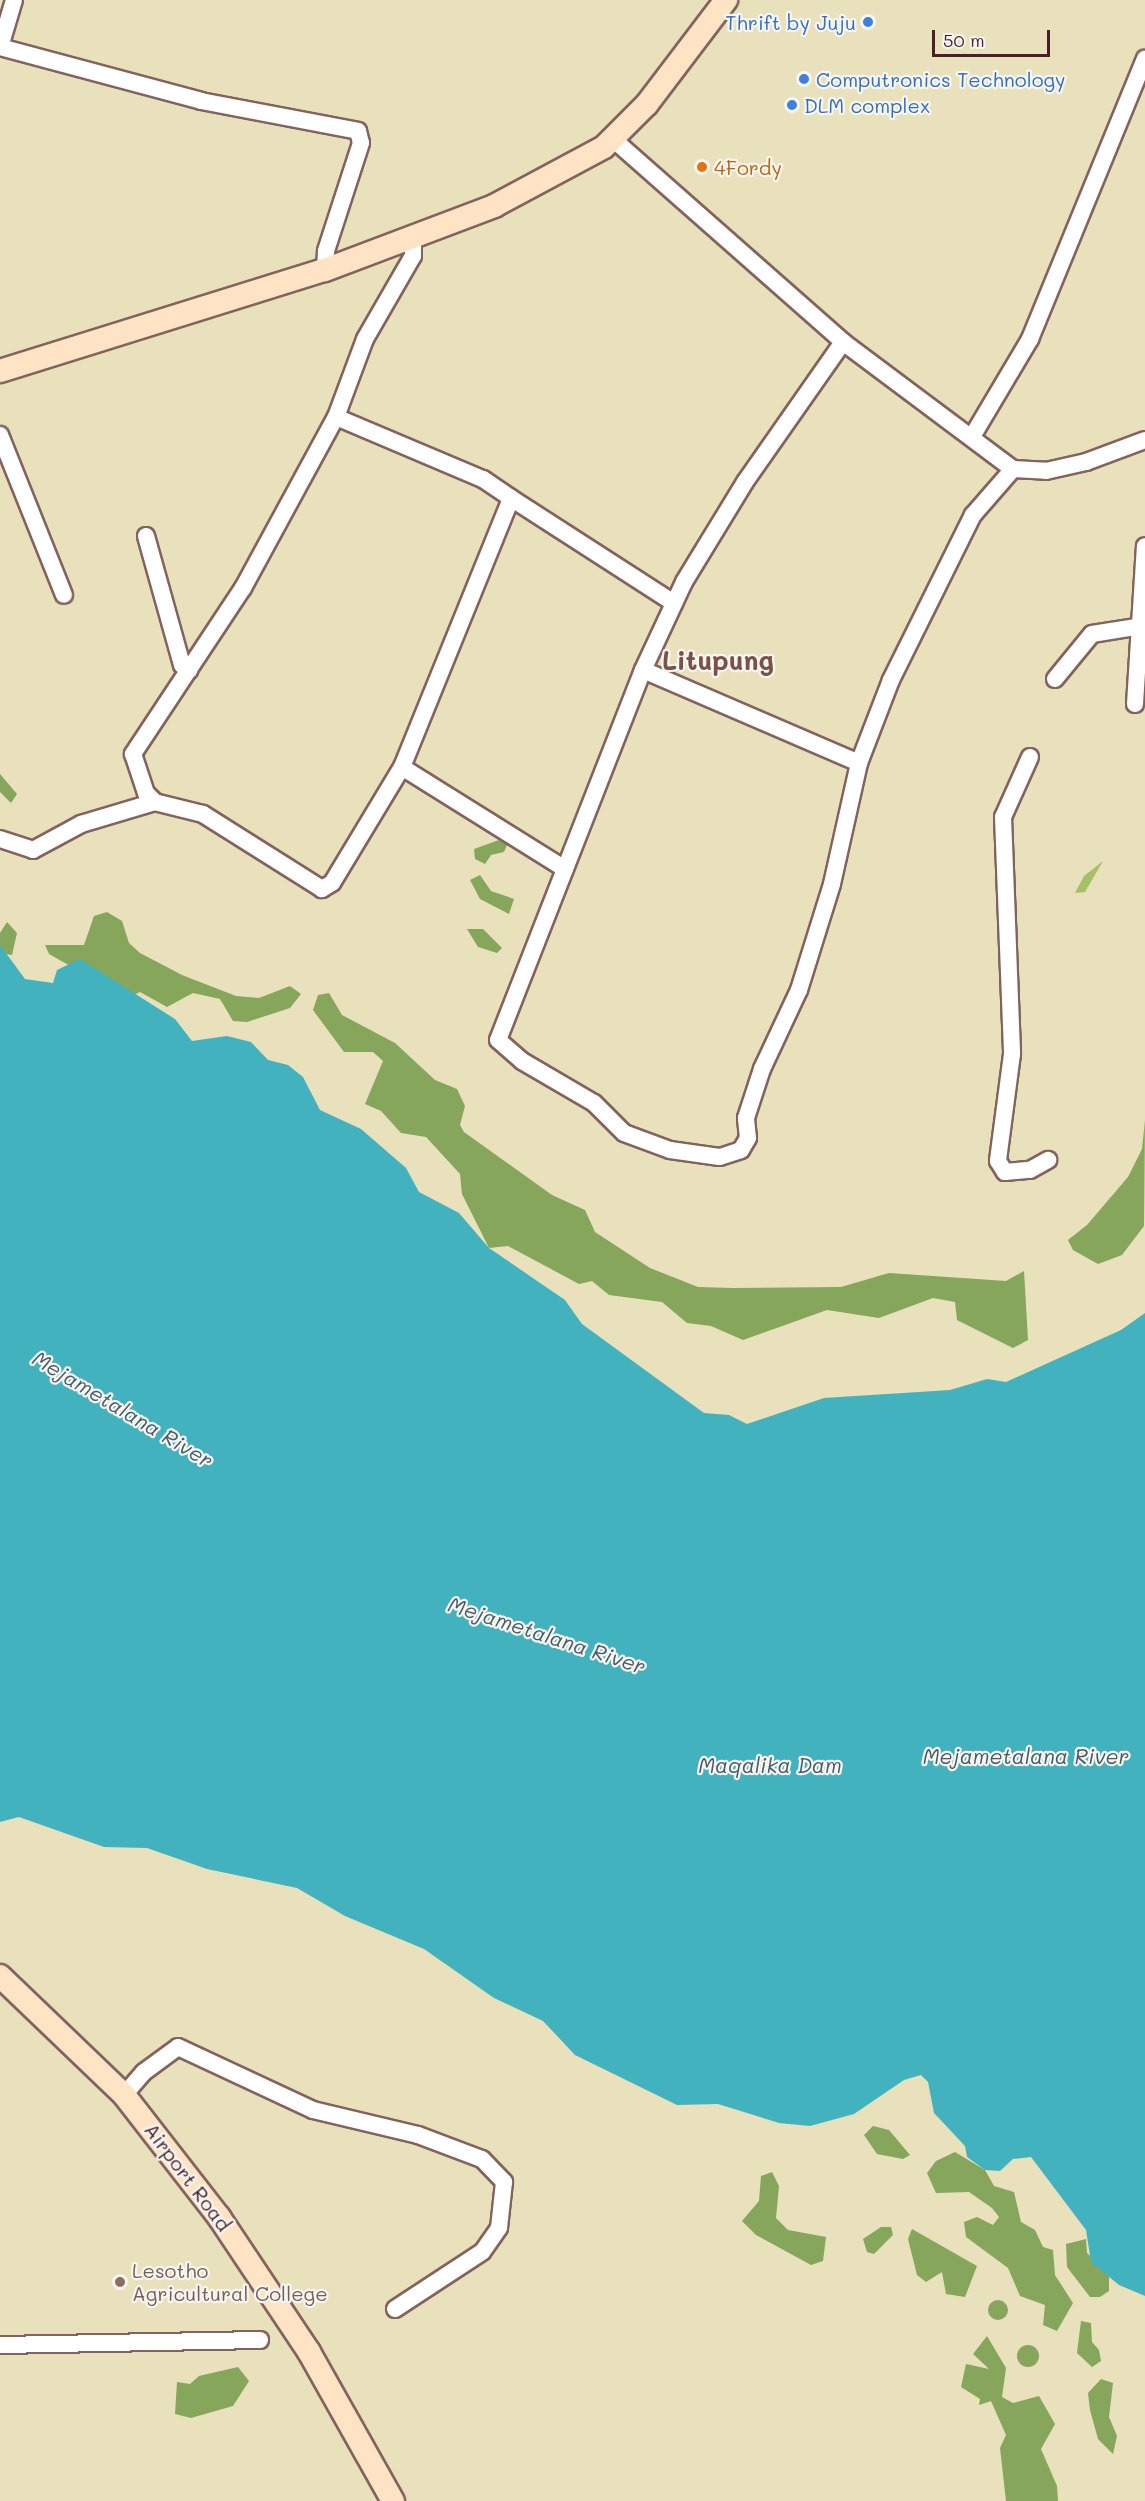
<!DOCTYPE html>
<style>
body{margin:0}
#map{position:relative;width:1145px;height:2501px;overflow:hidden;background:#e9e0bc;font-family:Mali,sans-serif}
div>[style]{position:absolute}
.green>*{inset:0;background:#a7c066}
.forest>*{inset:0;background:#85a65b}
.round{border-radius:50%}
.water>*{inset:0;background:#43b2bf}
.roads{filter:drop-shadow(2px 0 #82635e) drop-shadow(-2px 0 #82635e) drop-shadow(0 2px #82635e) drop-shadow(0 -2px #82635e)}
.street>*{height:16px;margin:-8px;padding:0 8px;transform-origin:8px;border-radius:8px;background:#fff}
.secondary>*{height:22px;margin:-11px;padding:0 11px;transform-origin:11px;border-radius:11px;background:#fee4c5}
.dots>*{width:16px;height:16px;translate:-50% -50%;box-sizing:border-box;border:3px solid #f6f6f2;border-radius:50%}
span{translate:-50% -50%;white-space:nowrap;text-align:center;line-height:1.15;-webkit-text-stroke:4.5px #f6f6f2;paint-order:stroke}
.shop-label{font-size:20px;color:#366cbe}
.right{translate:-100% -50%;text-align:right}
.left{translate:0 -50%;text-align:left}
.food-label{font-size:20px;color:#c56008}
.street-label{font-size:20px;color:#4a1f2b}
.education-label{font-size:20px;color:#785e54}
.water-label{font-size:21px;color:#475a66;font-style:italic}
.district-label{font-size:26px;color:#7c5248;font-weight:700}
.scale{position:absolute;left:932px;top:30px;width:118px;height:27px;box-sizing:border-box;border:3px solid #4a1f2b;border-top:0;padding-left:8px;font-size:18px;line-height:21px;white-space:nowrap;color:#4a1f2b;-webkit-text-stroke:4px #f6f6f2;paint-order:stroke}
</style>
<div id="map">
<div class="green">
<div style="clip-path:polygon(1103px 861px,1085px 892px,1075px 893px,1084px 876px)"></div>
</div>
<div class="forest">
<div style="clip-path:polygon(0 774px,17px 794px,11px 803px,0 792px)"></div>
<div style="clip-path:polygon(499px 840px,507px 845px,504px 852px,491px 855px,485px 864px,475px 859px,474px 849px)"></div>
<div style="clip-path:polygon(480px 875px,491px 891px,514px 899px,509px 914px,480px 899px,470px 880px)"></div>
<div style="clip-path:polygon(107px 912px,122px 921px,129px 943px,140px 953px,182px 975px,236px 996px,259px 998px,290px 986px,301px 994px,290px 1008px,247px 1022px,233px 1021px,220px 999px,193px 993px,167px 1007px,140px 992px,127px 998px,49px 954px,45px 945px,84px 945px,94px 916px)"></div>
<div style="clip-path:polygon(7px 922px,17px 933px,12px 955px,0 953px,0 933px)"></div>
<div style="clip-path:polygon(467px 929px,483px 929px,502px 948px,497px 953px,478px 947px)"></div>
<div style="clip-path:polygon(329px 993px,342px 1015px,395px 1043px,435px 1080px,457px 1089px,465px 1106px,460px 1125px,464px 1132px,552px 1195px,585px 1210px,595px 1232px,650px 1268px,698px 1287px,733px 1288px,841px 1287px,889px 1273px,1006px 1281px,1024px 1271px,1028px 1340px,1013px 1348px,957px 1320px,955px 1302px,933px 1298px,879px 1318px,827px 1310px,743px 1340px,711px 1326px,687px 1323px,662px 1302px,609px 1295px,592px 1281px,579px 1284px,508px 1246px,489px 1248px,462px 1194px,460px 1174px,426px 1137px,401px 1133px,381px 1111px,365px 1104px,383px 1061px,373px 1052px,344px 1052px,313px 1010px,318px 995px)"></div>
<div style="clip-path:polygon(1145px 1120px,1144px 1226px,1122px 1255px,1098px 1264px,1073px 1250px,1068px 1240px,1087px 1225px,1128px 1177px,1142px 1149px)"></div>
<div style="clip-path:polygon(873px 2126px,889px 2130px,910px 2155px,903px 2159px,877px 2154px,864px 2135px)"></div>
<div style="clip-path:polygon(955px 2152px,985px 2170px,994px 2186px,1014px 2192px,1021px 2222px,1035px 2230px,1043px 2247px,1053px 2250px,1055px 2275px,1073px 2303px,1057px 2331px,1043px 2325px,1045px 2305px,1020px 2296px,1008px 2268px,966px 2237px,964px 2222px,977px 2217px,993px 2225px,999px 2217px,992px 2208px,969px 2192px,936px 2193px,927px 2173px,936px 2161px)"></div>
<div style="clip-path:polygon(772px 2172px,779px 2186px,776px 2218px,788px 2230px,826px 2237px,823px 2261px,811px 2265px,756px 2235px,742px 2221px,759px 2201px,761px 2176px)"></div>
<div style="clip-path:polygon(881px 2227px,891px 2227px,893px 2235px,874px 2254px,867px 2252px,863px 2239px)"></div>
<div style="clip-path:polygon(912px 2229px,977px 2266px,965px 2297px,946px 2294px,942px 2272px,926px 2282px,917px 2275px,908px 2239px)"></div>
<div style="clip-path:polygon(1086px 2239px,1087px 2253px,1109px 2274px,1109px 2291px,1100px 2297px,1090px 2297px,1067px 2267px,1066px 2244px)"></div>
<div class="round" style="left:988px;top:2300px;width:20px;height:20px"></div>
<div style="clip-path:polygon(1081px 2321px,1091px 2323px,1092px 2342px,1099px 2350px,1101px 2361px,1092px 2367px,1077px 2353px)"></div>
<div style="clip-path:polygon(987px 2336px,1006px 2368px,1002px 2397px,1013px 2403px,1039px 2396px,1055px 2424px,1041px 2449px,1057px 2486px,1058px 2501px,1006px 2501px,1000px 2448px,1006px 2435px,991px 2401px,979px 2405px,980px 2399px,961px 2387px,966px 2364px,989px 2369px,973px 2354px)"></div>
<div class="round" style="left:1017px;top:2345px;width:22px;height:22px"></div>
<div style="clip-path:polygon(238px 2367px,249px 2381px,233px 2406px,191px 2418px,175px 2414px,177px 2382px,190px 2384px,199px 2376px)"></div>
<div style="clip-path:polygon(1101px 2379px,1113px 2383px,1109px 2417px,1117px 2436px,1113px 2454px,1098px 2439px,1090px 2410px,1088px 2393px)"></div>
</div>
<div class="water">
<div style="clip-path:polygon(0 945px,25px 979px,53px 983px,57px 970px,80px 959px,175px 1019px,192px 1041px,227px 1036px,251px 1042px,268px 1060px,288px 1065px,303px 1077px,320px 1110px,361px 1129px,406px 1168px,419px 1192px,459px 1213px,489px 1248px,565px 1300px,582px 1324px,704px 1413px,729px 1415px,747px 1424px,824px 1398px,950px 1390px,987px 1379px,1006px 1382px,1121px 1330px,1145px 1313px,1145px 2296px,1119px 2285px,1091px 2262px,1086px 2230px,1031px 2157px,1013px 2159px,1000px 2171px,985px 2170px,967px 2157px,965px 2146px,934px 2113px,928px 2082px,921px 2075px,904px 2080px,854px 2114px,810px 2126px,779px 2123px,718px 2104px,677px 2105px,575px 2055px,543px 2021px,494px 1998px,424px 1949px,345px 1916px,297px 1888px,207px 1869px,147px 1848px,104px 1847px,19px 1817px,0 1822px)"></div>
</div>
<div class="roads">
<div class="street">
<div style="left:0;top:47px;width:208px;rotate:15deg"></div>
<div style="left:201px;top:101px;width:160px;rotate:10.8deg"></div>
<div style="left:358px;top:131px;width:12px;rotate:76deg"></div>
<div style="left:361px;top:143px;width:114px;rotate:108deg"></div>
<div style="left:326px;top:251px;width:19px;rotate:93deg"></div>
<div style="left:0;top:47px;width:49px;rotate:-73.4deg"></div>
<div style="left:613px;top:139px;width:307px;rotate:41.4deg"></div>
<div style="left:336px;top:417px;width:83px;rotate:-69.6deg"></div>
<div style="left:365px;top:339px;width:96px;rotate:-60deg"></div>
<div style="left:413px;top:256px;width:17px;rotate:-90deg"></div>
<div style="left:0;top:435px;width:172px;rotate:68.2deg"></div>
<div style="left:973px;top:435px;width:112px;rotate:-59.3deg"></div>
<div style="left:1030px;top:339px;width:303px;rotate:-67.7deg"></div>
<div style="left:146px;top:536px;width:134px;rotate:74.4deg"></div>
<div style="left:182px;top:665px;width:9px;rotate:36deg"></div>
<div style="left:643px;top:670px;width:397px;rotate:111.4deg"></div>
<div style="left:498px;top:1040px;width:32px;rotate:41deg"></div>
<div style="left:522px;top:1061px;width:83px;rotate:30.3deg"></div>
<div style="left:594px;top:1103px;width:42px;rotate:45deg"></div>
<div style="left:624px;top:1133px;width:49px;rotate:20.3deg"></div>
<div style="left:670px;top:1150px;width:50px;rotate:8deg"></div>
<div style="left:720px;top:1157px;width:22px;rotate:-18deg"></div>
<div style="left:741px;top:1150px;width:14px;rotate:-60deg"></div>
<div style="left:748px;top:1138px;width:20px;rotate:-96deg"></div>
<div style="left:746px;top:1118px;width:52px;rotate:-71.9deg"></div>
<div style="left:762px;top:1069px;width:87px;rotate:-64.9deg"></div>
<div style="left:799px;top:990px;width:111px;rotate:-72.7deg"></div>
<div style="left:832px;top:884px;width:124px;rotate:-77.4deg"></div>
<div style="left:859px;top:763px;width:89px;rotate:-68.9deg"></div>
<div style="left:891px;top:680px;width:184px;rotate:-63.6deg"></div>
<div style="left:973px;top:515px;width:61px;rotate:-49deg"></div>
<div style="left:1055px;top:679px;width:58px;rotate:-50.6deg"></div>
<div style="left:1092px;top:634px;width:45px;rotate:-9deg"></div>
<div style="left:1135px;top:704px;width:158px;rotate:-86.4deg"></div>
<div style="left:1030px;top:757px;width:66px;rotate:114.2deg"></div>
<div style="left:1003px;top:817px;width:237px;rotate:87.8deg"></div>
<div style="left:1012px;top:1054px;width:108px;rotate:97.5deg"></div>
<div style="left:998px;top:1161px;width:13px;rotate:58deg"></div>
<div style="left:1005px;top:1172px;width:25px;rotate:-5deg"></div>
<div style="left:1030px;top:1170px;width:21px;rotate:-29deg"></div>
<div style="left:859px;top:763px;width:235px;rotate:-156.7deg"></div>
<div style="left:643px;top:670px;width:97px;rotate:-65deg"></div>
<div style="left:684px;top:582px;width:117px;rotate:-58.6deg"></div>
<div style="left:745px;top:482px;width:171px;rotate:-55deg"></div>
<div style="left:843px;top:342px;width:212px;rotate:36.8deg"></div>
<div style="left:1013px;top:469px;width:33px;rotate:3deg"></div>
<div style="left:1046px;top:471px;width:41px;rotate:-12.7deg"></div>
<div style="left:1086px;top:462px;width:63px;rotate:-20.4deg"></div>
<div style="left:402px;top:767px;width:135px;rotate:121.1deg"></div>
<div style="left:332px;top:883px;width:12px;rotate:149deg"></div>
<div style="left:322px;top:889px;width:141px;rotate:-147.8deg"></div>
<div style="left:203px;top:814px;width:49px;rotate:-166deg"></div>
<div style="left:155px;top:802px;width:13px;rotate:-135deg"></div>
<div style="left:146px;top:793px;width:41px;rotate:-108.4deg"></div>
<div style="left:133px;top:754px;width:199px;rotate:-56.5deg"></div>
<div style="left:243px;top:588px;width:195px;rotate:-61.5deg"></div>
<div style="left:336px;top:417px;width:160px;rotate:22.9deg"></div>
<div style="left:483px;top:479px;width:34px;rotate:34deg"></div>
<div style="left:0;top:839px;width:35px;rotate:18deg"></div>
<div style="left:33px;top:850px;width:55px;rotate:-28.4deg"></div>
<div style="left:81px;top:824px;width:77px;rotate:-16.6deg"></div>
<div style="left:565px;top:869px;width:192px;rotate:-148deg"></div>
<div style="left:402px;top:767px;width:290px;rotate:-67.9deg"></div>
<div style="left:511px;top:498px;width:194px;rotate:32.8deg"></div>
<div style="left:124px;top:2095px;width:30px;rotate:-49deg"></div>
<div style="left:144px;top:2072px;width:42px;rotate:-36.3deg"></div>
<div style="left:178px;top:2047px;width:149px;rotate:25deg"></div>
<div style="left:313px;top:2110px;width:108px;rotate:13.4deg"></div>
<div style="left:418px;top:2135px;width:68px;rotate:20.6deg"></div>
<div style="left:482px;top:2159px;width:32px;rotate:46deg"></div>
<div style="left:504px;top:2182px;width:46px;rotate:96.2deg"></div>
<div style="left:499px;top:2228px;width:29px;rotate:125deg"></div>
<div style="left:482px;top:2252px;width:104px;rotate:146.8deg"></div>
<div style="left:0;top:2345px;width:260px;rotate:-1.1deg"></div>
</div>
<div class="secondary">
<div style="left:0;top:371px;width:340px;rotate:-17.3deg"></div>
<div style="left:325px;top:270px;width:181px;rotate:-20.7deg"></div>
<div style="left:494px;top:206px;width:125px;rotate:-28.2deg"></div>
<div style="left:604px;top:147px;width:61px;rotate:-45deg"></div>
<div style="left:647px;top:104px;width:131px;rotate:-52.8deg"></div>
<div style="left:0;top:1976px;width:172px;rotate:43.8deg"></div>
<div style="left:124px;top:2095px;width:155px;rotate:52.1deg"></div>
<div style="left:219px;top:2217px;width:162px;rotate:56.3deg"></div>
<div style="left:309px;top:2352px;width:171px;rotate:60.6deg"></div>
</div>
</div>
<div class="dots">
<div style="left:868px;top:22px;background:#3f7fe0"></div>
<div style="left:804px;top:79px;background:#3f7fe0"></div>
<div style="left:792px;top:105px;background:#3f7fe0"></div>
<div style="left:702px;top:167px;background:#e8710a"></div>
<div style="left:120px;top:2282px;background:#8d6e63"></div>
</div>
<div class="shop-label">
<span class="right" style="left:856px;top:22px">Thrift by Juju</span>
<span class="left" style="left:816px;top:79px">Computronics Technology</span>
<span class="left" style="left:804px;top:105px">DLM complex</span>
</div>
<div class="food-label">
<span class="left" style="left:714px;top:167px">4Fordy</span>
</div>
<div class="street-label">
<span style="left:188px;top:2177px;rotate:53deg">Airport Road</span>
</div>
<div class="education-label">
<span class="left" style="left:132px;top:2282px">Lesotho<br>Agricultural College</span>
</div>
<div class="water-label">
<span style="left:123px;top:1409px;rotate:31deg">Mejametalana River</span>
<span style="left:547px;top:1635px;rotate:18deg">Mejametalana River</span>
<span style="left:1026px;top:1756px">Mejametalana River</span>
<span style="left:770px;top:1765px">Maqalika Dam</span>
</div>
<div class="district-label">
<span style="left:718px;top:661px">Litupung</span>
</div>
<div class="scale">50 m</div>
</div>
